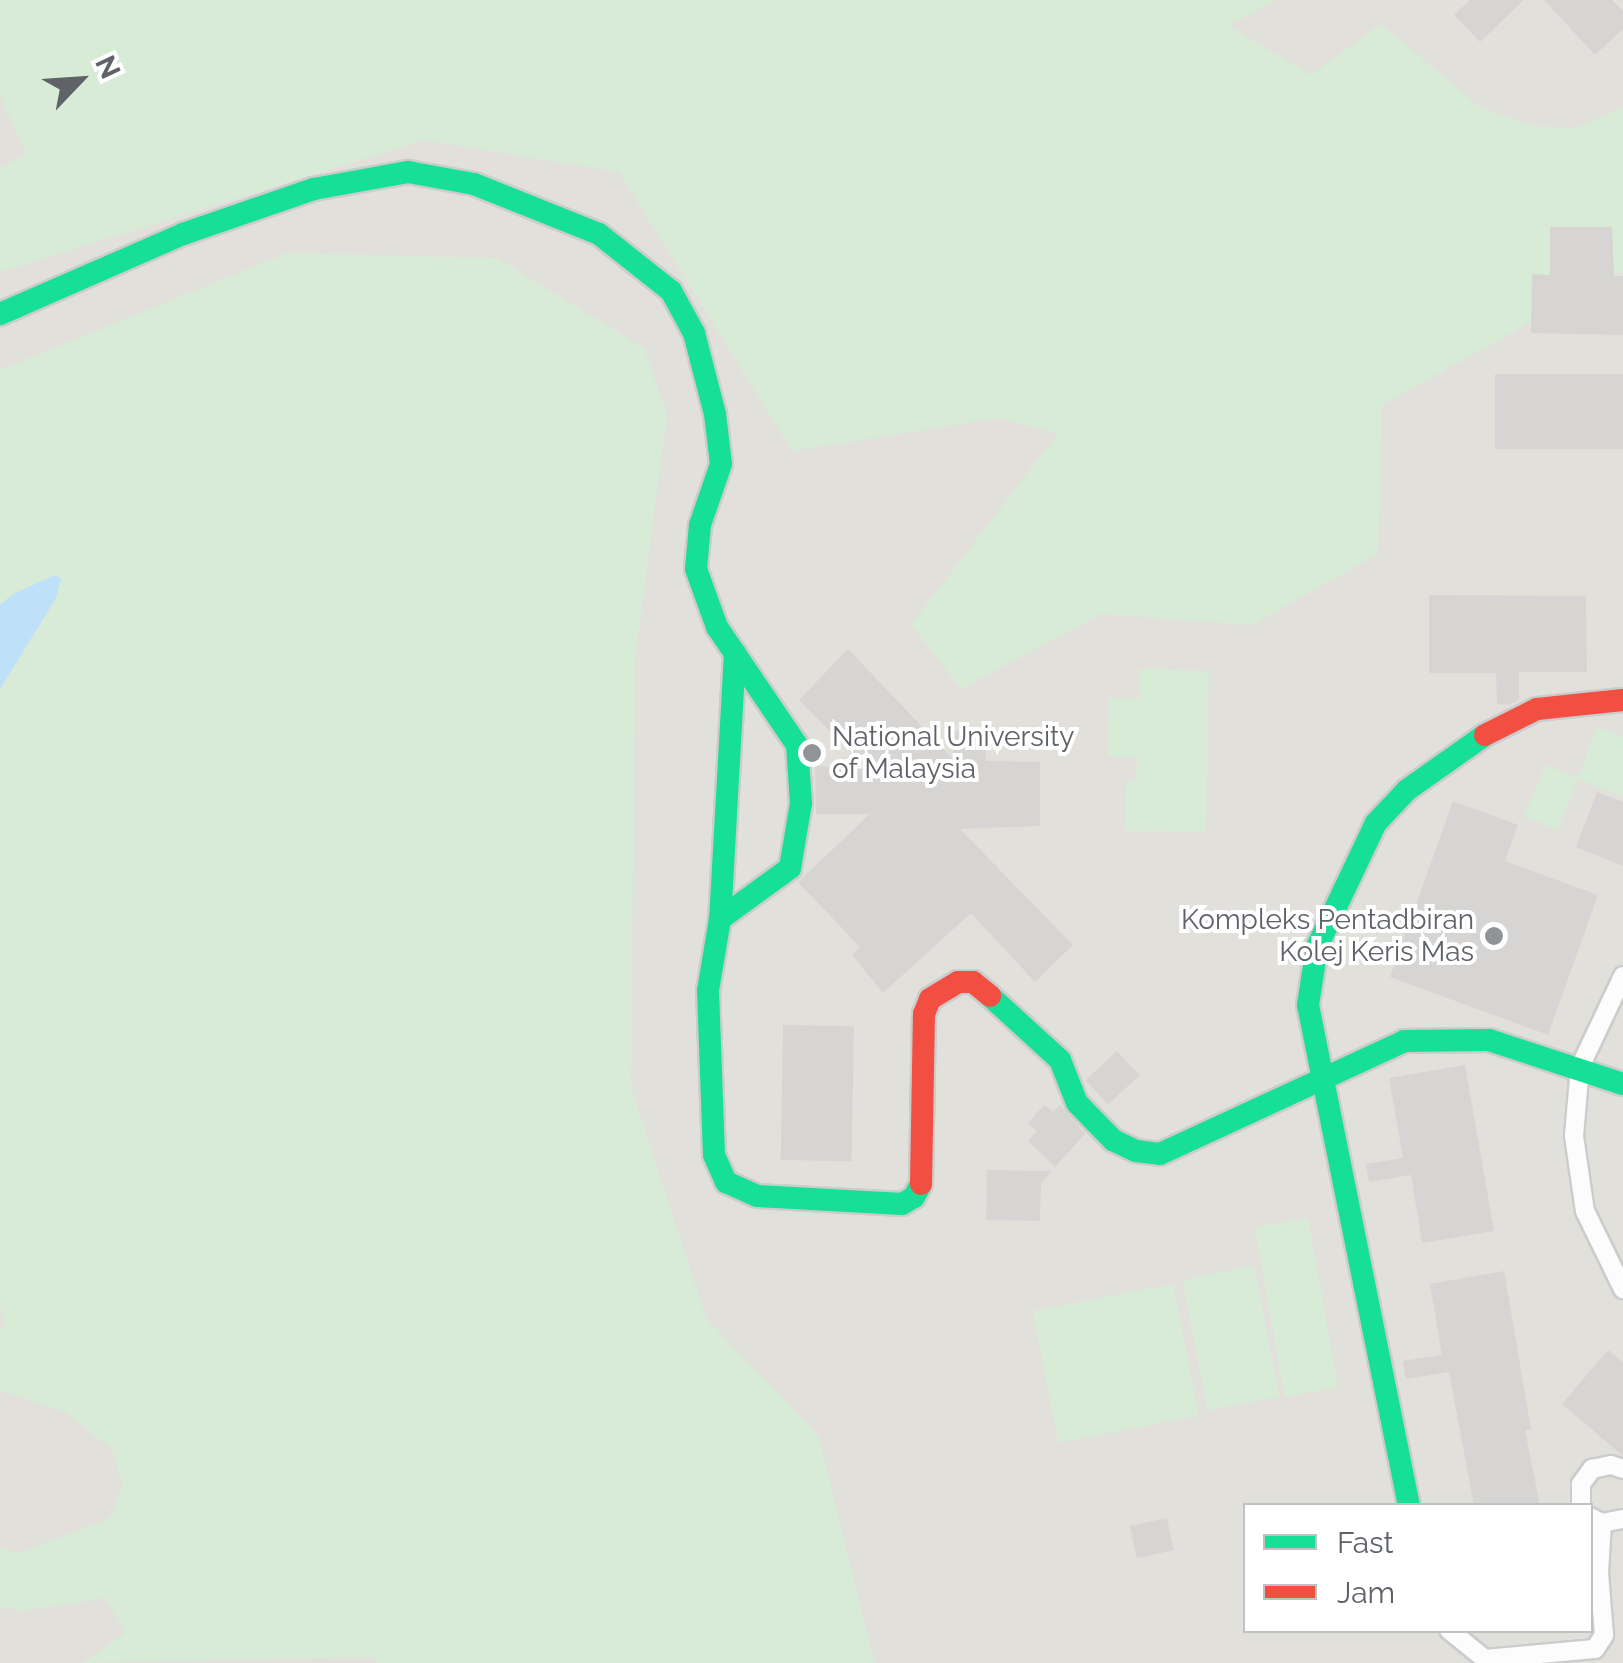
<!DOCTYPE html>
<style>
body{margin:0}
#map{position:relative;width:1623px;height:1663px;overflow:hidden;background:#efeeea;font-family:Raleway,sans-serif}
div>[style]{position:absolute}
.education>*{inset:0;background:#e2e0da}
.green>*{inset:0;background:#d8ebd6;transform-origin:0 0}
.water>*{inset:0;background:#bfe0f9}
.building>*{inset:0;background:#d6d5d3;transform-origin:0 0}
.roads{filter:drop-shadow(2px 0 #cbcccc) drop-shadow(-2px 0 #cbcccc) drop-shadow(0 2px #cbcccc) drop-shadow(0 -2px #cbcccc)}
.street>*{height:18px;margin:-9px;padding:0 9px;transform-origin:9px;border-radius:9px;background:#fdfcfc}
.fast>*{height:22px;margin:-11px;padding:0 11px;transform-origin:11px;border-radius:11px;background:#16e098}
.jam>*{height:22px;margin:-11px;padding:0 11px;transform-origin:11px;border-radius:11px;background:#f24e42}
.dots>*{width:28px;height:28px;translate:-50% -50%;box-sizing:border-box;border:5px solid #fff;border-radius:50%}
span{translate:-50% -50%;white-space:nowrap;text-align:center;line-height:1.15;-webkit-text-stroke:8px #fff;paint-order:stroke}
.poi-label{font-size:28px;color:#5f6368}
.left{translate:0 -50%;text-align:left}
.right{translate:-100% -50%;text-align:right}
.legend{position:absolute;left:1243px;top:1503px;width:350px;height:130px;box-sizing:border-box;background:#fff;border:2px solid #bfc1c3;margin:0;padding:12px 18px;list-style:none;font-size:30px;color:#5f6368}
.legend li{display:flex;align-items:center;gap:20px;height:50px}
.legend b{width:50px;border:2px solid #bfc1c3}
.north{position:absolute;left:30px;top:30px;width:100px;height:100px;-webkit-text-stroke:8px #fff;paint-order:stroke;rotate:65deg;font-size:28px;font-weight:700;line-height:40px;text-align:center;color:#5f6368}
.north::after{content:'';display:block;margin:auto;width:35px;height:45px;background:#5f6368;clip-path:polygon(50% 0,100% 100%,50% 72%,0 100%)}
</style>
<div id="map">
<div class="education">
<div style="clip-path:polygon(evenodd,0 0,1623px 0,1623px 1663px,0 1663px,0 0,1246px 1506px,1590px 1506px,1590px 1630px,1246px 1630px,1246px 1506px)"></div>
</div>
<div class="green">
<div style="clip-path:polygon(0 0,1276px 0,1229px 26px,1311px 75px,1381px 24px,1481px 108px,1531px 125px,1573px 129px,1623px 108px,1623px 271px,1382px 405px,1378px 554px,1252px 625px,1101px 614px,961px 689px,911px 625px,1058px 433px,998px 418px,792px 451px,619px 172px,425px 140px,0 272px,0 168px,26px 154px,0 96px)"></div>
<div style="clip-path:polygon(287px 253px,497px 258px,644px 348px,667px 415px,635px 659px,631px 1087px,706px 1318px,819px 1437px,874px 1663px,379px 1663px,372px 1657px,83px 1663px,126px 1632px,104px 1598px,23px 1611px,0 1607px,0 1548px,20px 1553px,110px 1518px,123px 1486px,112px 1449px,63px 1411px,0 1390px,0 1328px,6px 1329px,0 1305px,0 689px,56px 598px,13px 594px,0 605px,0 370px)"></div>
<div style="clip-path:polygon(1140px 669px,1209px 671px,1206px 832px,1125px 831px,1126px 781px,1136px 781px,1137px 757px,1108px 756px,1109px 698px,1139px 699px)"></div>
<div style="clip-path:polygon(1597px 727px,1623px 737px,1623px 797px,1578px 779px,1557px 830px,1524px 816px,1546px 765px,1578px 778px)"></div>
<div style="left:1308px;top:1218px;width:172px;height:54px;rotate:80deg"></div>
<div style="left:1254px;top:1266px;width:133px;height:73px;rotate:79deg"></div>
<div style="left:1173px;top:1284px;width:134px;height:143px;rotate:79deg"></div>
</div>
<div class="water">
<div style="clip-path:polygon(55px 575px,61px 579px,56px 598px,0 689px,0 605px,13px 594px)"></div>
</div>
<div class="building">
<div style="clip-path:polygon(1470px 0,1524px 0,1480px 42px,1454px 15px)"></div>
<div style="clip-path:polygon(1544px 0,1612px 0,1623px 11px,1623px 29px,1595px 55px)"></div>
<div style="clip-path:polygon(1550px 227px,1612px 227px,1614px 276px,1623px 276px,1623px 335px,1531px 333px,1532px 274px,1550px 275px)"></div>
<div style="left:1495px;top:374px;width:128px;height:75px"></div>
<div style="clip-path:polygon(1429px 595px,1586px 596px,1587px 672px,1519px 672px,1519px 700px,1509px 705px,1497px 704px,1496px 673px,1429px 673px)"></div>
<div style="clip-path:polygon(848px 649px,952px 758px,955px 731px,985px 728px,986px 761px,1040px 762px,1040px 826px,960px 829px,1073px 945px,1035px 982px,971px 913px,883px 993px,852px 955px,860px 947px,798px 882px,870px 814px,816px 814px,815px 766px,867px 768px,799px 700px)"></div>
<div style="clip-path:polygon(1597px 792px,1623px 802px,1623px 866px,1576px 847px)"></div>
<div style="clip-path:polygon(1453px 801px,1518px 825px,1505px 861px,1598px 895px,1548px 1035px,1390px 977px)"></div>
<div style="left:783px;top:1025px;width:71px;height:135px;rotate:1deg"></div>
<div style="left:1117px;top:1051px;width:33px;height:43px;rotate:47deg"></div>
<div style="clip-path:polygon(1465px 1065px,1494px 1231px,1422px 1243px,1411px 1175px,1369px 1182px,1366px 1164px,1403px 1158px,1389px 1078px)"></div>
<div style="clip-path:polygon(1044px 1105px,1053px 1112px,1060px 1105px,1085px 1134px,1055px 1167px,1028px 1141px,1037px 1131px,1028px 1123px)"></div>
<div style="clip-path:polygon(987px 1170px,1052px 1171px,1041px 1183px,1040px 1221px,986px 1220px)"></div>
<div style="clip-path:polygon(1504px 1271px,1531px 1429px,1525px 1430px,1540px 1506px,1474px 1506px,1449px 1372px,1406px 1379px,1403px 1361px,1442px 1355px,1430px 1284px)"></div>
<div style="clip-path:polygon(1608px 1350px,1623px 1362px,1623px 1456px,1562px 1404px)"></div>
<div style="left:1167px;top:1518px;width:33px;height:38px;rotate:78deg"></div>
</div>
<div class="roads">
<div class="street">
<div style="left:1623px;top:976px;width:101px;rotate:115.3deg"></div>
<div style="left:1580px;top:1067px;width:69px;rotate:95deg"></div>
<div style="left:1574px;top:1136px;width:76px;rotate:81.7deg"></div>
<div style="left:1585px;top:1211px;width:87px;rotate:64deg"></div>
<div style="left:1581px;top:1506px;width:22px;rotate:-90deg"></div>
<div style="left:1581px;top:1484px;width:19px;rotate:-54deg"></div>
<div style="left:1592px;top:1469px;width:19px;rotate:-12deg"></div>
<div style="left:1611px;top:1465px;width:13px;rotate:18deg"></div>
<div style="left:1590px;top:1517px;width:13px;rotate:27deg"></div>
<div style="left:1602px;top:1523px;width:21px;rotate:-11deg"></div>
<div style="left:1449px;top:1630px;width:46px;rotate:38.9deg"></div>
<div style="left:1485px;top:1659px;width:110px;rotate:-5.2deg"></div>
<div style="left:1595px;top:1649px;width:17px;rotate:-57deg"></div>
<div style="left:1604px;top:1635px;width:62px;rotate:-94.6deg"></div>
<div style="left:1599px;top:1573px;width:50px;rotate:-86.6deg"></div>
</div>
<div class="fast">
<div style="left:0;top:314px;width:200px;rotate:-23.6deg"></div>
<div style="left:183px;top:234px;width:139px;rotate:-19deg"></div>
<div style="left:314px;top:189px;width:96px;rotate:-10.3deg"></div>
<div style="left:408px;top:172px;width:67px;rotate:10.3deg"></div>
<div style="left:474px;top:184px;width:135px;rotate:21.8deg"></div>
<div style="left:599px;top:234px;width:92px;rotate:38.4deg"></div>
<div style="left:671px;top:291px;width:48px;rotate:61.3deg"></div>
<div style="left:694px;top:333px;width:84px;rotate:75.5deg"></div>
<div style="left:715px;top:414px;width:50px;rotate:83.2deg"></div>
<div style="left:721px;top:464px;width:65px;rotate:109deg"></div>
<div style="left:700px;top:525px;width:44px;rotate:95.2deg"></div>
<div style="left:696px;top:569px;width:62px;rotate:70.1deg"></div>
<div style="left:717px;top:627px;width:143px;rotate:55.9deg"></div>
<div style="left:797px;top:745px;width:58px;rotate:86.1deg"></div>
<div style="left:801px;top:803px;width:66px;rotate:99.6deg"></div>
<div style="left:790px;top:868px;width:87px;rotate:143.9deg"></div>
<div style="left:735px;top:653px;width:266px;rotate:93.2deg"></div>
<div style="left:720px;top:919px;width:73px;rotate:99.5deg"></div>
<div style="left:708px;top:991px;width:164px;rotate:87.9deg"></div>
<div style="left:714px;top:1155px;width:30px;rotate:66deg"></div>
<div style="left:726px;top:1182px;width:34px;rotate:24deg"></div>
<div style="left:757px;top:1196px;width:145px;rotate:3.2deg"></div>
<div style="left:902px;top:1204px;width:14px;rotate:-30deg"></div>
<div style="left:914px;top:1197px;width:15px;rotate:-62deg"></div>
<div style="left:990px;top:996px;width:95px;rotate:42.4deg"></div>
<div style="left:1060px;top:1060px;width:46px;rotate:68.4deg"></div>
<div style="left:1077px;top:1103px;width:52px;rotate:45.8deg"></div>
<div style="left:1113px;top:1140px;width:25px;rotate:26deg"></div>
<div style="left:1136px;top:1151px;width:24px;rotate:7deg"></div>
<div style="left:1160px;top:1154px;width:269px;rotate:-24.8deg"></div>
<div style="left:1404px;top:1041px;width:85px;rotate:-0.7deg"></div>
<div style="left:1489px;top:1040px;width:141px;rotate:18.2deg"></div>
<div style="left:1409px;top:1506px;width:511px;rotate:-101.4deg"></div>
<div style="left:1308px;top:1005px;width:59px;rotate:-81.2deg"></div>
<div style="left:1317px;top:947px;width:137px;rotate:-64.6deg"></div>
<div style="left:1376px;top:823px;width:45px;rotate:-46.8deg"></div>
<div style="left:1407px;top:790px;width:95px;rotate:-35.2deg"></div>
</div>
<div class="jam">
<div style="left:1485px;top:735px;width:58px;rotate:-26.6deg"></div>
<div style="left:1537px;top:709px;width:86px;rotate:-6deg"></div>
<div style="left:921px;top:1184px;width:170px;rotate:-89deg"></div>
<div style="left:924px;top:1014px;width:16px;rotate:-68deg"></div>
<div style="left:930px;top:999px;width:33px;rotate:-31deg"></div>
<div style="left:958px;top:982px;width:15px"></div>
<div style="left:973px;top:982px;width:22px;rotate:39deg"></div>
</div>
</div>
<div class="dots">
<div style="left:812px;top:753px;background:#919496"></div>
<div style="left:1494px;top:936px;background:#919496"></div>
</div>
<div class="poi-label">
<span class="left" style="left:832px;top:753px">National University<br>of Malaysia</span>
<span class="right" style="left:1474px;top:936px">Kompleks Pentadbiran<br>Kolej Keris Mas</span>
</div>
<ul class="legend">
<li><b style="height:12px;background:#16e098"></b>Fast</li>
<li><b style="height:12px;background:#f24e42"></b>Jam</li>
</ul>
<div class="north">N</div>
</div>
